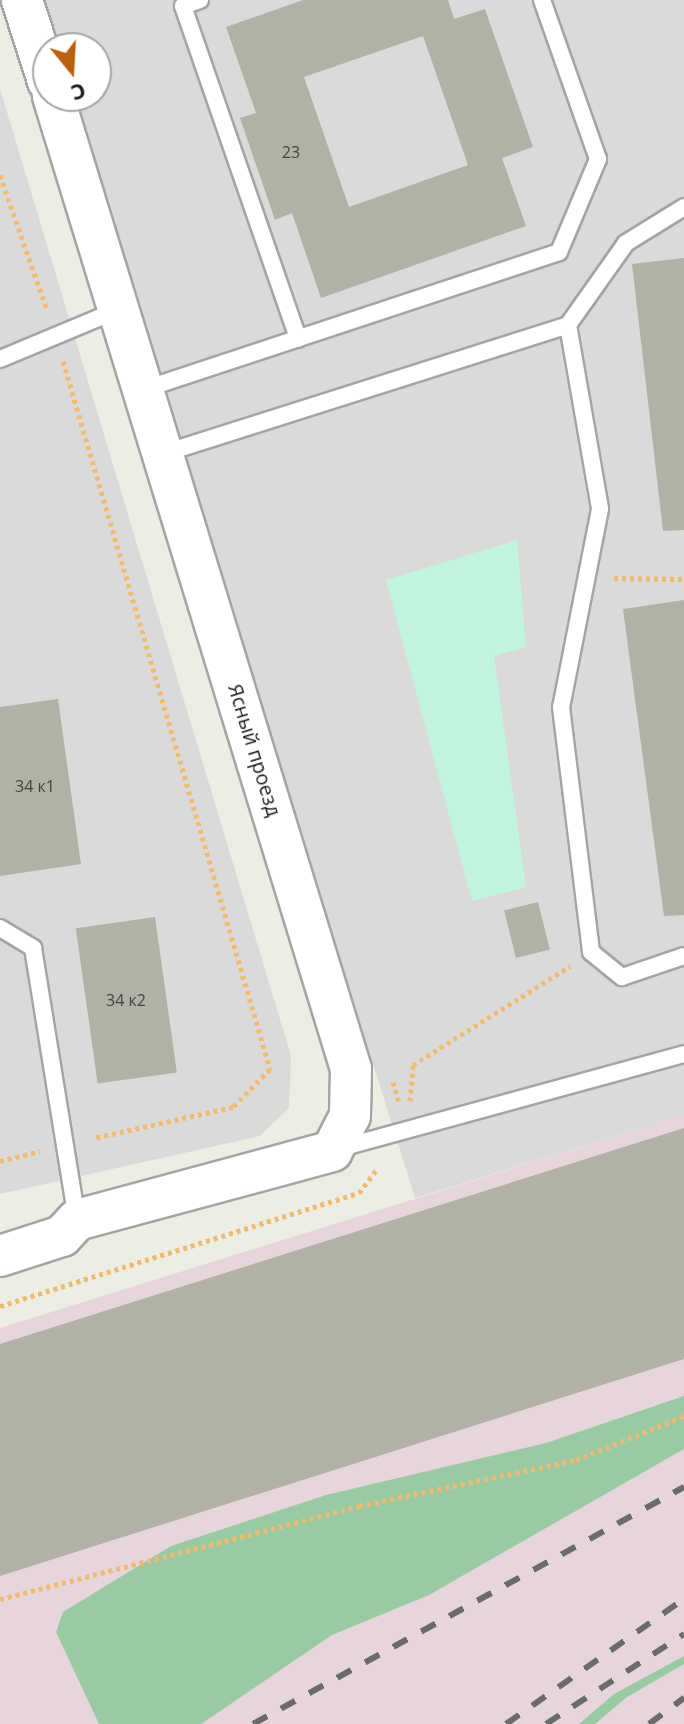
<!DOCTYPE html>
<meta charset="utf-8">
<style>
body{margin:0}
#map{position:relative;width:684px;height:1724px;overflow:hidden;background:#ecede3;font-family:"Open Sans",sans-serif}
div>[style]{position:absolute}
.residential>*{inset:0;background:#dbdada}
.industrial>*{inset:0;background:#e6d5db}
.forest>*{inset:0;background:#9acaa3}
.park>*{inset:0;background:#c2f5df}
.building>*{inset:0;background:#b2b1a6;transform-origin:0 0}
.path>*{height:5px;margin-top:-2.5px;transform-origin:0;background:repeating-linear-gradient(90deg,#f0bb71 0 4px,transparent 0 8px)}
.roads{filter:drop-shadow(2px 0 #a4a4a4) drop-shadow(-2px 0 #a4a4a4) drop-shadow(0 2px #a4a4a4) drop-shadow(0 -2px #a4a4a4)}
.service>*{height:16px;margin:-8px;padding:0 8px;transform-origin:8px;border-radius:8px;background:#fff}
.tertiary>*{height:40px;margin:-20px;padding:0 20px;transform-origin:20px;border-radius:20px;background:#fff}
.rail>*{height:6px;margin-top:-3px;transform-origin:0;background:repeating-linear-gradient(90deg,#6b6b6b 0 16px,transparent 0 32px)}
span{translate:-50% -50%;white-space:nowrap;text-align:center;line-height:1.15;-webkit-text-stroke:6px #fff;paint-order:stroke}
.number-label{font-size:16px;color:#42423f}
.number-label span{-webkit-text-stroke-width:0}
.street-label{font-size:20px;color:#1d1d1d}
.north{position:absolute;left:32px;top:32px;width:80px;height:80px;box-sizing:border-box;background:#fff;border:2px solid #a5a5a5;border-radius:50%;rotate:162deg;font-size:22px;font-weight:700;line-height:32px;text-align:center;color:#1d1d1d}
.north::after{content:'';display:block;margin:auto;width:28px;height:36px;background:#bb610e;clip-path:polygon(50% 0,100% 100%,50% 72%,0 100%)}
</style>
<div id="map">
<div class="residential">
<div style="clip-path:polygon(40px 0,684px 0,684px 1115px,415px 1198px,70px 96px,96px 96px,96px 48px,55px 48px)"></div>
<div style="clip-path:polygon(0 89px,291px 1056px,289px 1108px,260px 1136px,0 1194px)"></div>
</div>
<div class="industrial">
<div style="clip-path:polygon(684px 1115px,684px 1724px,0 1724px,0 1328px)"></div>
</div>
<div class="forest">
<div style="clip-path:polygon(684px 1396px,684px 1449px,429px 1595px,332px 1635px,201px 1724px,99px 1724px,56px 1632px,63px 1612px,171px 1546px,326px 1495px,546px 1443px)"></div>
<div style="clip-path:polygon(684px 1656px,684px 1664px,627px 1697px,595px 1724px,579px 1724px,614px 1694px)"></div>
</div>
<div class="park">
<div style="clip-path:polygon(517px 540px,526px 647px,494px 656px,526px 887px,472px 901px,386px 580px)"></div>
</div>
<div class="building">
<div style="clip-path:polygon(evenodd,303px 0,448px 0,454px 19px,485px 9px,533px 147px,502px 158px,526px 226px,321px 298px,292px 213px,275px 220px,240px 118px,256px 113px,226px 27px,303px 0,423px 36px,468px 165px,349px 207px,304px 77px,423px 36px)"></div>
<div style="clip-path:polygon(684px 258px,684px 530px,663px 531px,632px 264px)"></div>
<div style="clip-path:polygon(684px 600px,684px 915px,664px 916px,623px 609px)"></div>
<div style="clip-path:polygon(58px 699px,81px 864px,0 876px,0 707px)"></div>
<div style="left:538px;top:902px;width:49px;height:35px;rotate:76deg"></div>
<div style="left:155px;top:917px;width:157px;height:80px;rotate:82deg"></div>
<div style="clip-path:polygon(684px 1128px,684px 1359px,0 1576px,0 1344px)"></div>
</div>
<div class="path">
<div style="left:0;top:175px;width:143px;rotate:70.8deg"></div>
<div style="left:63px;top:361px;width:738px;rotate:73.7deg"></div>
<div style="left:270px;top:1069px;width:53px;rotate:134.2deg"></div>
<div style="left:233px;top:1107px;width:143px;rotate:167.5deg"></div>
<div style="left:614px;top:578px;width:70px;rotate:0.8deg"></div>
<div style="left:393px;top:1082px;width:22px;rotate:74deg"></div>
<div style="left:410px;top:1101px;width:36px;rotate:-85deg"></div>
<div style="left:413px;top:1065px;width:186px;rotate:-32.2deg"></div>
<div style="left:0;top:1161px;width:41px;rotate:-14deg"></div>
<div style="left:0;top:1306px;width:376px;rotate:-17.5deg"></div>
<div style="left:359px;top:1193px;width:31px;rotate:-53deg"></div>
<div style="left:0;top:1599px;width:371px;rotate:-14.5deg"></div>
<div style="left:359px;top:1506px;width:222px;rotate:-12deg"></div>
<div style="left:576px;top:1460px;width:117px;rotate:-22.2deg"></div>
</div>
<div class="roads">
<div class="service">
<div style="left:200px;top:0;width:18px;rotate:161deg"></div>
<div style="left:183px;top:6px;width:352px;rotate:70.9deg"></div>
<div style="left:568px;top:325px;width:187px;rotate:80.1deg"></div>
<div style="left:600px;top:509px;width:202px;rotate:101.1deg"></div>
<div style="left:561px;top:707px;width:247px;rotate:83deg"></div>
<div style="left:591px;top:952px;width:40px;rotate:39deg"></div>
<div style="left:622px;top:977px;width:65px;rotate:-18.7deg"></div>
<div style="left:0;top:359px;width:128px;rotate:-22.6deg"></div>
<div style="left:145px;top:389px;width:436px;rotate:-18.3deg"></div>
<div style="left:559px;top:252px;width:101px;rotate:-67.2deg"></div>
<div style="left:598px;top:159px;width:169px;rotate:-109.4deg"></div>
<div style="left:165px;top:453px;width:423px;rotate:-17.6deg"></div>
<div style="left:568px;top:325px;width:100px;rotate:-54.7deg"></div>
<div style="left:626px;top:243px;width:68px;rotate:-31.8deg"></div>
<div style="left:0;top:928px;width:39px;rotate:31deg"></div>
<div style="left:33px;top:948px;width:275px;rotate:80.8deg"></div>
<div style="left:337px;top:1149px;width:360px;rotate:-15.3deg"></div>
</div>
<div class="tertiary">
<div style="left:22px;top:0;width:85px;rotate:72.2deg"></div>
<div style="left:0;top:1256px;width:65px;rotate:-17.9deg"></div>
<div style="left:62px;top:1236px;width:22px;rotate:-47deg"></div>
<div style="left:77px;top:1220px;width:264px;rotate:-15.1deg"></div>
<div style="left:332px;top:1151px;width:39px;rotate:-63deg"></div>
<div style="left:350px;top:1116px;width:47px;rotate:-88.8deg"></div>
<div style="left:351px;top:1069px;width:1018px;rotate:-107.03deg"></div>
</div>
</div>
<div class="rail">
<div style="left:253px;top:1724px;width:492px;rotate:-28.8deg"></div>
<div style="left:506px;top:1724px;width:218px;rotate:-35.1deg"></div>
<div style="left:546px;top:1724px;width:165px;rotate:-33.1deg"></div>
<div style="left:649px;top:1724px;width:44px;rotate:-36.6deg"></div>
</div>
<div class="number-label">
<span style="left:291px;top:152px">23</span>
<span style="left:35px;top:786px">34 к1</span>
<span style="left:126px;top:1000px">34 к2</span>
</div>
<div class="street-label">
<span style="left:255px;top:750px;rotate:73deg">Ясный проезд</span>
</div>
<div class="north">С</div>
</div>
